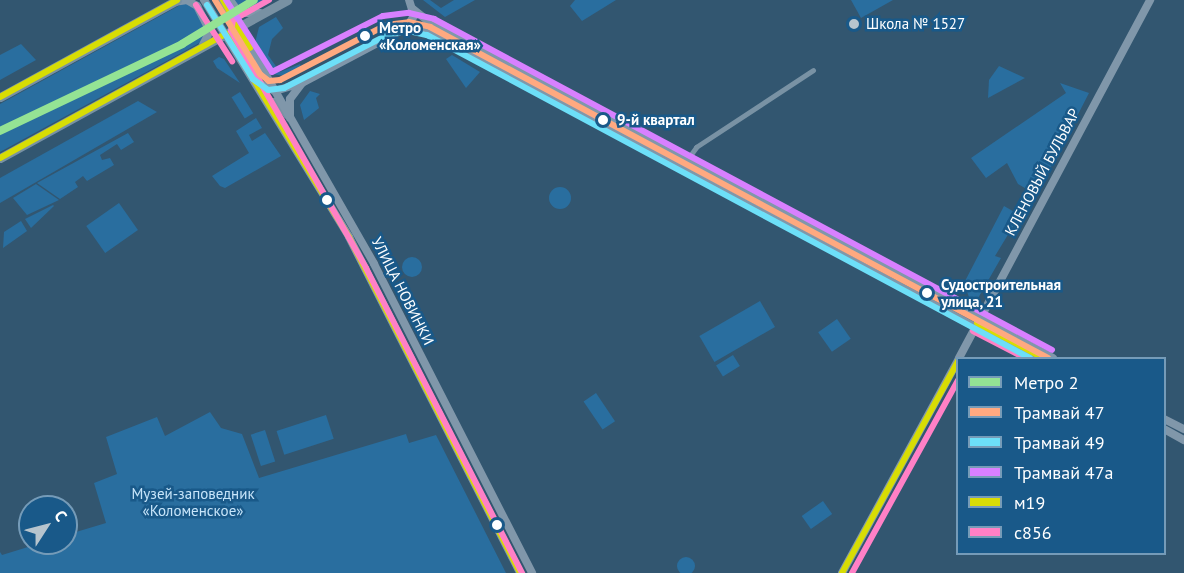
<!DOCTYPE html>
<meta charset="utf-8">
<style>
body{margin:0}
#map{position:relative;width:1184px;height:573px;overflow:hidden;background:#325670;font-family:"PT Sans",sans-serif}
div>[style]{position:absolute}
.green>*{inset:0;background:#296e9f;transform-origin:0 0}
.round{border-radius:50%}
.street>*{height:5px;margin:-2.5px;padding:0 2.5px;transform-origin:2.5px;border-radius:2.5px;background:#7992a4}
.secondary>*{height:8px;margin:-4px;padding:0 4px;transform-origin:4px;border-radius:4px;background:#8097aa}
.primary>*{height:9px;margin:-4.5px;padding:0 4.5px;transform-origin:4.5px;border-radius:4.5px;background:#7891a3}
.bus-1>*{height:6px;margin:-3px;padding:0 3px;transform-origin:3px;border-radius:3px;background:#d8dd04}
.bus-2>*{height:6px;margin:-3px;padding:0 3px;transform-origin:3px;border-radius:3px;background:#ff80c6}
.tram-1>*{height:6px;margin:-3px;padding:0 3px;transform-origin:3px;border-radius:3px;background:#ffa980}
.tram-2>*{height:6px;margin:-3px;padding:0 3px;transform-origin:3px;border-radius:3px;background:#6ddff8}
.tram-3>*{height:6px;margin:-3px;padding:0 3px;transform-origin:3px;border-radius:3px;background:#d880ff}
.metro-1>*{height:8px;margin:-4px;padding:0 4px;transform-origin:4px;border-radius:4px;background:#94e394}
.dots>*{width:16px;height:16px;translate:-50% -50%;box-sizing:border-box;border:3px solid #195989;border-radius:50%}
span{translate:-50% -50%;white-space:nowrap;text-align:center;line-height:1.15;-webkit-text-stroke:5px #195989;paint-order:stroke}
.poi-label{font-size:15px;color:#fff}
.left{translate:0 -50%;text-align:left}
.stop-label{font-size:15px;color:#fff;font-weight:700}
.street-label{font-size:15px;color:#fff}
.park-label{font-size:15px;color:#c7e5fa}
.legend{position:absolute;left:956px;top:357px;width:210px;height:198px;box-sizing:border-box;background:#195989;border:2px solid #759bb8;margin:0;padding:8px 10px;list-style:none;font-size:18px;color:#fff}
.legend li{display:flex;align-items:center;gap:12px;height:30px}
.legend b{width:30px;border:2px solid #759bb8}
.north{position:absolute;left:18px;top:495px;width:60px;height:60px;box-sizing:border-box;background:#195989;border:2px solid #759bb8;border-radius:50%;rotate:54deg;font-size:16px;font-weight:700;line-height:24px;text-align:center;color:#fff}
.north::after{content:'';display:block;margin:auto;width:21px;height:27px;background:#b7c4cd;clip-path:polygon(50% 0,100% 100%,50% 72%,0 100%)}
</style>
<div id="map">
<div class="green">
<div style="clip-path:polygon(233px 0,273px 0,252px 11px,240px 10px)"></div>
<div style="clip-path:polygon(423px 0,430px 0,441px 8px,454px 0,475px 0,445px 17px)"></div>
<div style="clip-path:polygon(575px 0,616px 0,582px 21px,570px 6px)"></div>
<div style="clip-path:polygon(851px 0,893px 0,861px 18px)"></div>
<div style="clip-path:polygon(182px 4px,192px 4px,207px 29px,203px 41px,0 152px,0 104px)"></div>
<div style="clip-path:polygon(276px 17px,283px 28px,272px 39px,268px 55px,280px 72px,300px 64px,301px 67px,284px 76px,273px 74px,255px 43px,259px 27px)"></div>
<div style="clip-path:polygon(21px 44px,36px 60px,0 80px,0 55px)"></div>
<div style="clip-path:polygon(452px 55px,480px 72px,466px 88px,446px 59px)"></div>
<div style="clip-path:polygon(219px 57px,224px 59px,240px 83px,217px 68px,213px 61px)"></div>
<div style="clip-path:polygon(999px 66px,1025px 78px,988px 98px,989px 80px)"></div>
<div style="clip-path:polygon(1060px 83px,1089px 93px,1032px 204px,1024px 202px,1030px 191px,1018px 184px,1007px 163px,986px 178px,971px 158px,1066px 93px)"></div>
<div style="clip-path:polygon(310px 91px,320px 94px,316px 98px,319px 108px,304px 120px,300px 105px)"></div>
<div style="left:240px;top:92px;width:25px;height:10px;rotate:58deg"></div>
<div style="clip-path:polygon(138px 101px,157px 112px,0 203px,0 178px)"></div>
<div style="clip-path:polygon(256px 118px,262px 128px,249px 135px,252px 141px,265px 133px,281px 156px,225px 188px,220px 186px,212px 176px,249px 153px,236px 131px)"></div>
<div style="clip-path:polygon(128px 133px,134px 142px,121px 150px,117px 144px,100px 155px,102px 160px,110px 158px,114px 165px,87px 181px,83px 176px,75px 182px,78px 187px,60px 199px,37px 183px)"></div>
<div style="clip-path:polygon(36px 184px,59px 200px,27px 215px,13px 198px)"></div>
<div class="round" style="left:549px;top:187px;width:22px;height:22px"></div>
<div style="left:119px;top:203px;width:33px;height:40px;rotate:55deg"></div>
<div style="clip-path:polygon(53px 205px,54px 206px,31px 228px,25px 219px)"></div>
<div style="clip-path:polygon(1004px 206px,1020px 215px,995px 256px,1001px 258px,977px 300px,970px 300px,964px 283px)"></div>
<div style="clip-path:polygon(21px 221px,27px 231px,3px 248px,4px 232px)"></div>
<div class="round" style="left:402px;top:257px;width:20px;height:20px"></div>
<div style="left:760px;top:301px;width:30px;height:70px;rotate:60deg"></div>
<div style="left:837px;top:319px;width:24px;height:23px;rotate:55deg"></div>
<div style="left:733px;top:355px;width:13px;height:20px;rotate:58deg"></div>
<div style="left:596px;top:393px;width:34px;height:15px;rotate:56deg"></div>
<div style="clip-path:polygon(210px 412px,221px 428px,242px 434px,259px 478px,406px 434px,409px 443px,436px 435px,506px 573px,0 573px,0 552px,2px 555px,41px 543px,66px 543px,66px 535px,106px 523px,94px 483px,117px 474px,106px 437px,157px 417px,165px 436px)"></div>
<div style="left:326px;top:415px;width:25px;height:52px;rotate:72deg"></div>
<div style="left:265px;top:430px;width:33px;height:15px;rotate:72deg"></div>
<div style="left:823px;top:501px;width:16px;height:26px;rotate:55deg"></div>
<div class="round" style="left:677px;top:557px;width:18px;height:18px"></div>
</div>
<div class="street">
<div style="left:267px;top:100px;width:7px"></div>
<div style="left:274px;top:100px;width:20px;rotate:53deg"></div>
<div style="left:681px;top:168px;width:26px;rotate:-54deg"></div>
<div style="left:696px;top:147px;width:140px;rotate:-33.3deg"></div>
</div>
<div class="secondary">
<div style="left:204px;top:0;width:278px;rotate:58.5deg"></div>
<div style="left:349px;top:237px;width:377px;rotate:63deg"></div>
<div style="left:223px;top:0;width:304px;rotate:60.2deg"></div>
<div style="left:374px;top:264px;width:347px;rotate:62.9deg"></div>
<div style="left:230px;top:0;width:16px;rotate:55deg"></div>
<div style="left:239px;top:13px;width:21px"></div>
<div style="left:174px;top:2px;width:13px;rotate:-9deg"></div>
<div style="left:187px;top:0;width:12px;rotate:31deg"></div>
<div style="left:197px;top:6px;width:28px;rotate:63deg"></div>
<div style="left:210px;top:31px;width:16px;rotate:117deg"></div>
<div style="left:413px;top:9px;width:19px;rotate:39deg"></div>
<div style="left:428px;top:21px;width:710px;rotate:28.33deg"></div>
<div style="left:407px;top:27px;width:13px;rotate:-58deg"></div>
<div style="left:414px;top:16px;width:17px;rotate:-107deg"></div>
<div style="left:255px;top:81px;width:22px;rotate:27deg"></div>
<div style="left:275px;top:91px;width:28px;rotate:-17deg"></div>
<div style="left:302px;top:83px;width:118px;rotate:-27.9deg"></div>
<div style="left:406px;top:28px;width:14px"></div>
<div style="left:420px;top:28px;width:696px;rotate:28.3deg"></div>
<div style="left:290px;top:118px;width:19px;rotate:-90deg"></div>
<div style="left:290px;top:99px;width:20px;rotate:-53deg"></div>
<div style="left:959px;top:358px;width:406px;rotate:-61.9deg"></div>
<div style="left:1164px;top:419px;width:22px;rotate:27deg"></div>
<div style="left:1164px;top:429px;width:23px;rotate:29deg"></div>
<div style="left:842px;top:573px;width:243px;rotate:-61.4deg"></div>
</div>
<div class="primary">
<div style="left:0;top:97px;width:202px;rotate:-28.7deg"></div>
<div style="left:0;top:158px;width:328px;rotate:-28.8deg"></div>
</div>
<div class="bus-1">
<div style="left:223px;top:0;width:55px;rotate:60.6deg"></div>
<div style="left:0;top:97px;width:202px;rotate:-28.7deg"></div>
<div style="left:0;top:158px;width:258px;rotate:-28.8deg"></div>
<div style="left:226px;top:34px;width:237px;rotate:58.8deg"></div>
<div style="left:349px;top:237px;width:377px;rotate:63deg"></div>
<div style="left:977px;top:323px;width:75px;rotate:27.9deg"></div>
<div style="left:842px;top:573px;width:242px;rotate:-61.3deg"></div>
</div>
<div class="bus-2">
<div style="left:269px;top:0;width:41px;rotate:150.9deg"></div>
<div style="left:233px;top:20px;width:11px;rotate:100deg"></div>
<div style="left:231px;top:31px;width:273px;rotate:60.3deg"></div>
<div style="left:366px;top:268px;width:343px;rotate:62.9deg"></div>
<div style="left:196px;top:5px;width:67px;rotate:57.3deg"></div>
<div style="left:973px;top:331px;width:59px;rotate:27.4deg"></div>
<div style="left:852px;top:573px;width:220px;rotate:-61.2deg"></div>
</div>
<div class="tram-1">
<div style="left:215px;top:0;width:87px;rotate:58.7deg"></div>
<div style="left:260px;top:74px;width:11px;rotate:38deg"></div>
<div style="left:269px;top:81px;width:11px;rotate:-5deg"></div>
<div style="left:280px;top:80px;width:119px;rotate:-27.4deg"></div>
<div style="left:386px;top:25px;width:23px;rotate:-7deg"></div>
<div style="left:409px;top:22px;width:22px;rotate:13deg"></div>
<div style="left:430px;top:27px;width:701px;rotate:28.17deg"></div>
</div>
<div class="tram-2">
<div style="left:207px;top:5px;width:87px;rotate:58.1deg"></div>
<div style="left:253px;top:79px;width:19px;rotate:36deg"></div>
<div style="left:268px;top:90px;width:16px;rotate:-7deg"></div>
<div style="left:284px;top:88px;width:118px;rotate:-27.2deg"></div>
<div style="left:389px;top:34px;width:20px;rotate:-9deg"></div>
<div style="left:409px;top:31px;width:18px;rotate:13deg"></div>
<div style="left:427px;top:35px;width:684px;rotate:28.18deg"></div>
</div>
<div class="tram-3">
<div style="left:226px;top:0;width:85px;rotate:57.4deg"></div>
<div style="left:272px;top:72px;width:124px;rotate:-26.8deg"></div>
<div style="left:383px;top:16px;width:26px;rotate:-7deg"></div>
<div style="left:409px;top:13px;width:26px;rotate:13deg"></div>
<div style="left:434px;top:19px;width:701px;rotate:28.17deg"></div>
</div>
<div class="metro-1">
<div style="left:0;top:131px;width:202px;rotate:-25.5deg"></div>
<div style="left:182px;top:44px;width:84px;rotate:-31.4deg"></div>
</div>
<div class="dots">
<div style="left:854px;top:24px;background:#b7c4cd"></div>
<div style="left:365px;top:36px;background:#fff"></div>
<div style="left:603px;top:120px;background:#fff"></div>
<div style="left:327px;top:200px;background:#fff"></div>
<div style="left:927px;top:293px;background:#fff"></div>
<div style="left:497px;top:525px;background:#fff"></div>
</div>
<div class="poi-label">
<span class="left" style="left:866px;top:24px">Школа № 1527</span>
</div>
<div class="stop-label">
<span class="left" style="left:379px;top:36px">Метро<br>«Коломенская»</span>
<span class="left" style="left:617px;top:120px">9-й квартал</span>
<span class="left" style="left:941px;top:293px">Судостроительная<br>улица, 21</span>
</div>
<div class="street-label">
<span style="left:1042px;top:172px;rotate:-62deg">КЛЕНОВЫЙ БУЛЬВАР</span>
<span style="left:403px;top:291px;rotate:63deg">УЛИЦА НОВИНКИ</span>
</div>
<div class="park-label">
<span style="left:193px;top:502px">Музей-заповедник<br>«Коломенское»</span>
</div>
<ul class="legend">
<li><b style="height:8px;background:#94e394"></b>Метро 2</li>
<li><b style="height:8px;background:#ffa980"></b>Трамвай 47</li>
<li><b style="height:8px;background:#6ddff8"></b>Трамвай 49</li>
<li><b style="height:8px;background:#d880ff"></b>Трамвай 47а</li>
<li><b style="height:8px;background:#d8dd04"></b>м19</li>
<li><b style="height:8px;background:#ff80c6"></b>с856</li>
</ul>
<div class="north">С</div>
</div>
